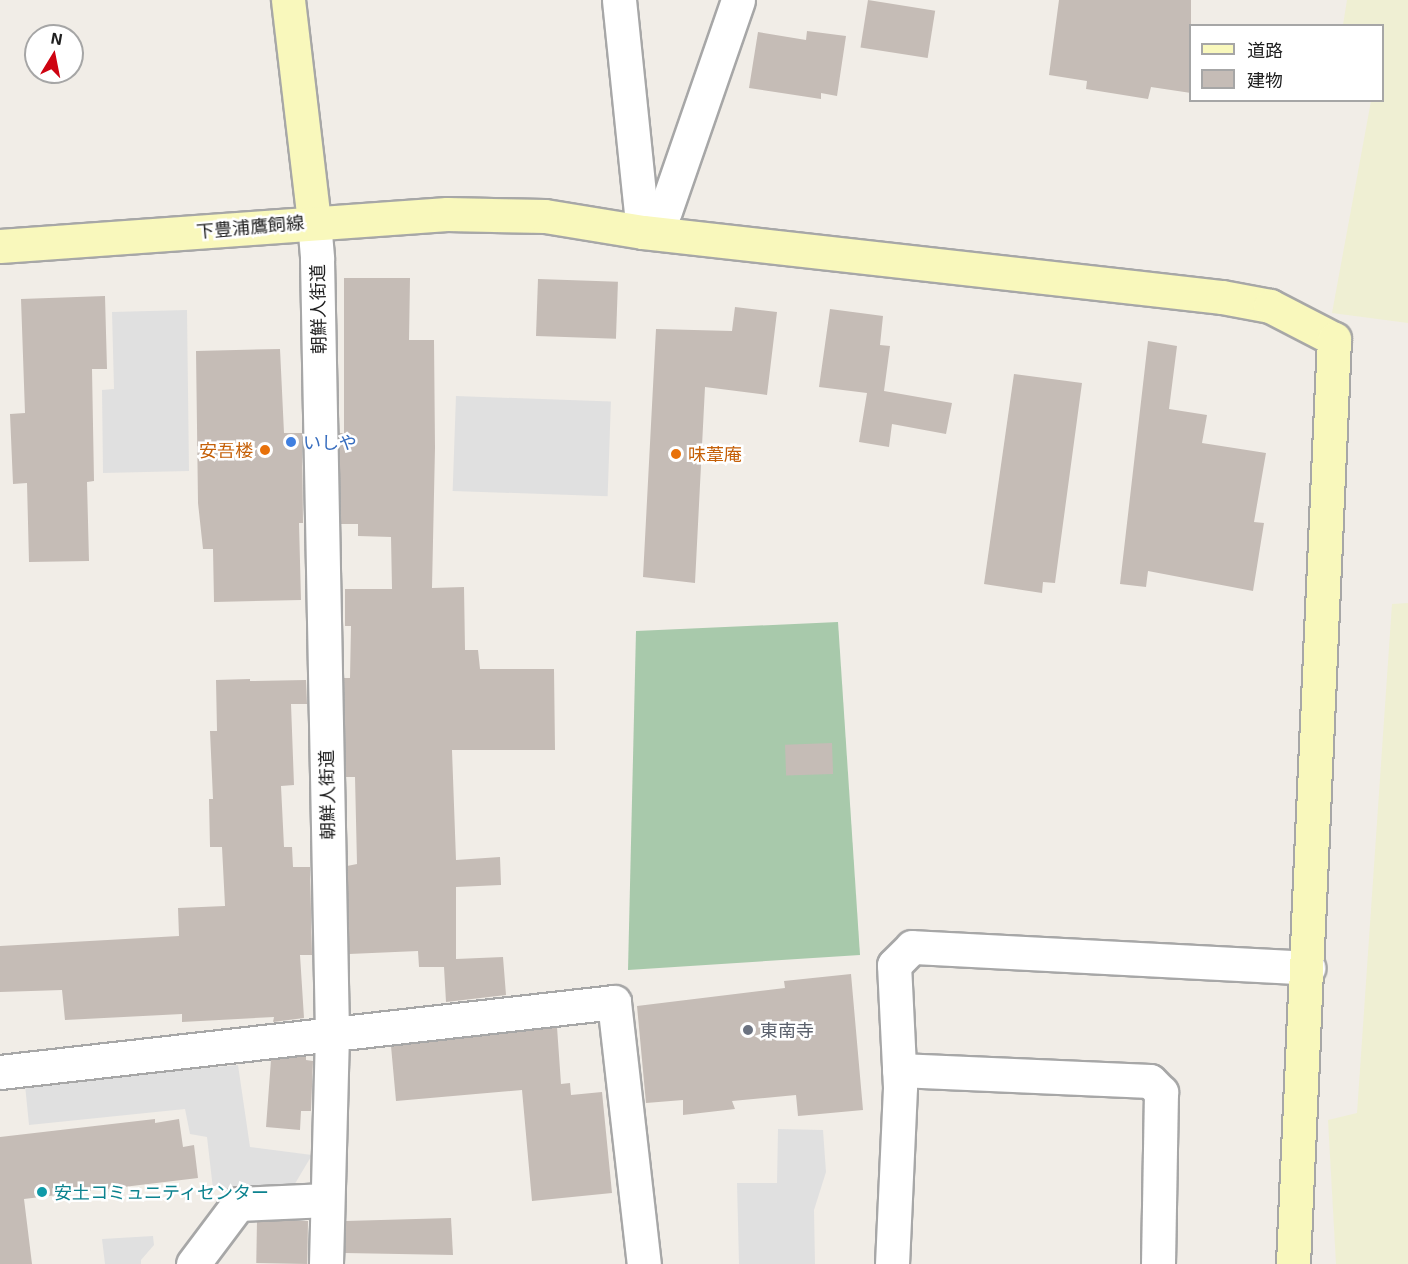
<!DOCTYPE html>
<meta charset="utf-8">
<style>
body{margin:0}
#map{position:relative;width:1408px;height:1264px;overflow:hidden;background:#f1ede7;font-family:"Exo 2","Noto Sans JP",sans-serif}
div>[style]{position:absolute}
.farmland>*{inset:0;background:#efefd3}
.cemetery>*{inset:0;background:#a8c9ab}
.parking>*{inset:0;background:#e0e0e0;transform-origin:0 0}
.building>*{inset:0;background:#c5bcb6;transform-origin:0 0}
.roads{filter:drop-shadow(2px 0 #a7a7a7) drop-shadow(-2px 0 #a7a7a7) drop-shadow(0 2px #a7a7a7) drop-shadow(0 -2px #a7a7a7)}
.street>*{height:33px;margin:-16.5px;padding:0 16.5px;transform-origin:16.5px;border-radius:16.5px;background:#fff}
.secondary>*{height:33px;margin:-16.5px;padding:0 16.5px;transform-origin:16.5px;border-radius:16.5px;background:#f9f8bc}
.dots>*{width:16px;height:16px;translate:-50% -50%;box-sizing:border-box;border:3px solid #fff;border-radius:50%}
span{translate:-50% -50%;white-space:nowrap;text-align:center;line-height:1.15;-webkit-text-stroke:5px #fff;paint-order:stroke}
.street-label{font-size:18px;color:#202020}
.shop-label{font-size:18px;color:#366cbe}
.left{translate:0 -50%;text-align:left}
.food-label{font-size:18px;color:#c56008}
.right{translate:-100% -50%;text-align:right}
.worship-label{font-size:18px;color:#5b616d}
.culture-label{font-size:18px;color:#0d838f}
.legend{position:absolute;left:1189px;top:24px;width:195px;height:78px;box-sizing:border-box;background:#fff;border:2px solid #a6a6a6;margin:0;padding:8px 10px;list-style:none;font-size:18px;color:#202020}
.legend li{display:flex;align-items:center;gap:12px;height:30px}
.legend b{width:30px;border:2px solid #a6a6a6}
.north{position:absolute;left:24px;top:24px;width:60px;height:60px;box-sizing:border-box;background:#fff;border:2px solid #a6a6a6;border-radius:50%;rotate:10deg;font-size:16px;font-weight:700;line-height:24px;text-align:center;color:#202020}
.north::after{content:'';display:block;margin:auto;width:21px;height:27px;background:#ce0311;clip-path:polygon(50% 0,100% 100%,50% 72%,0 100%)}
</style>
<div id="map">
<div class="farmland">
<div style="clip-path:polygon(1347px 0,1408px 0,1408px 323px,1332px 313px,1371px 101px,1382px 100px,1382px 26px,1343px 25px)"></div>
<div style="clip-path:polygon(1408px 603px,1408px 1264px,1336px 1264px,1328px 1120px,1357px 1113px,1392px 604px)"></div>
</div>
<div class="cemetery">
<div style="clip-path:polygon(838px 622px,860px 955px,628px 970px,636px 631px)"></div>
</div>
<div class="parking">
<div style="clip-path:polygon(187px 310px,189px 471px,103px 473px,102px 390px,114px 389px,112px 312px)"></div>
<div style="left:456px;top:396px;width:155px;height:95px;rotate:2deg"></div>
<div style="clip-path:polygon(238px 1065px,250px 1147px,312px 1155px,293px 1187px,213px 1189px,207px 1137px,190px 1134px,185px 1109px,29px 1125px,25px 1085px)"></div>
<div style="clip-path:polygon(778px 1129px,823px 1130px,826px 1172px,814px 1210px,815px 1264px,739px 1264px,737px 1183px,777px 1183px)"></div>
<div style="clip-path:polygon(153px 1236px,154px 1245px,141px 1260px,141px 1264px,105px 1264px,102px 1239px)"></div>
</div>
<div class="building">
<div style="left:868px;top:0;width:68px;height:48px;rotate:9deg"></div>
<div style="clip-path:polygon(1059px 0,1191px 0,1191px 93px,1151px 87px,1148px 99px,1086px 89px,1087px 81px,1049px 75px)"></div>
<div style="clip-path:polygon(807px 31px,846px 36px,837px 96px,821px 93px,821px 99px,749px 88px,758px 32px,806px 40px)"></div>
<div style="clip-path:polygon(344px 278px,410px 278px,409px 340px,434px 340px,435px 448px,432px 588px,464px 587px,465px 650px,478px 650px,480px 669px,554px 669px,555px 750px,452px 750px,456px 860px,500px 857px,501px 885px,456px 887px,456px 959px,503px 957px,506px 995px,446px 1002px,444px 967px,419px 967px,418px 951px,349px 954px,347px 866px,357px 864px,355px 777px,346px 777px,344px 678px,350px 678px,351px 626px,345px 626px,345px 589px,392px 589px,391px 537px,358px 536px,358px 524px,341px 524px,339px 433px,344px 433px)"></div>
<div style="left:538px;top:279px;width:80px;height:57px;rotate:2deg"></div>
<div style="clip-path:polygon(105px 296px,107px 369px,92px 369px,94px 481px,87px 482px,89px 561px,29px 562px,27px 483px,13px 484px,10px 414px,25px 413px,21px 299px)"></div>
<div style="clip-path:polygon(735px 307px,777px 312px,767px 395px,705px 387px,695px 583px,643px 577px,656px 329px,732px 331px)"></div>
<div style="clip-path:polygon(830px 309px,883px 316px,880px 345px,890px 346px,884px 391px,952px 403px,946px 434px,892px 424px,889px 447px,859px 442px,867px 393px,819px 387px)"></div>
<div style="clip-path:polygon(1148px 341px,1177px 346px,1169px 409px,1207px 415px,1202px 443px,1266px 453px,1254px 522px,1264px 523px,1253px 591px,1148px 571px,1146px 587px,1120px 584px)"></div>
<div style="clip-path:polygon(280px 349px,284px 433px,302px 433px,303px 523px,299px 523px,301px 600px,214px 602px,213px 549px,203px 549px,198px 503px,196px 351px)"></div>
<div style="clip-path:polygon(1014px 374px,1082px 383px,1055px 583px,1043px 582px,1042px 593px,984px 584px)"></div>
<div style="clip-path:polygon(250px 679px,250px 681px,306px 680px,307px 704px,291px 704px,294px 785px,281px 786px,284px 847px,292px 847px,293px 867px,310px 867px,312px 955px,300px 955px,304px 1018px,273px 1022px,274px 1017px,182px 1022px,182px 1014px,65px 1020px,62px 990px,0 992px,0 946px,179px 936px,178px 908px,225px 906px,222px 847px,210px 847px,209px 799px,213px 799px,210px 731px,217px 731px,216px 680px)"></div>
<div style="left:832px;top:743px;width:31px;height:47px;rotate:88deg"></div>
<div style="clip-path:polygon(851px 974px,863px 1110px,798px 1116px,796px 1095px,732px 1101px,735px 1109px,683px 1115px,683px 1100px,646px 1103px,637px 1006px,785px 988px,784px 981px)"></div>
<div style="clip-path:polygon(557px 1027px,561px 1084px,570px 1083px,571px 1095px,602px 1092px,612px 1193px,532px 1201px,522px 1090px,396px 1101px,391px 1046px)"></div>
<div style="clip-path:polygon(306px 1056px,306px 1060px,313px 1061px,311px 1111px,301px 1111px,300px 1130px,266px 1127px,271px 1060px)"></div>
<div style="clip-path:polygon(155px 1119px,155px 1123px,179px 1119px,183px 1147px,194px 1145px,198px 1178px,24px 1199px,32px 1264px,0 1264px,0 1137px)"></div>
<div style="clip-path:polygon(451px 1218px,453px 1255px,345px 1253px,346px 1221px)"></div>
<div style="left:308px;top:1221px;width:43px;height:51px;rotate:91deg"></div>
</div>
<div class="roads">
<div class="street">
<div style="left:619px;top:0;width:233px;rotate:84.1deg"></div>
<div style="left:314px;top:222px;width:37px;rotate:85deg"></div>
<div style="left:317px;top:259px;width:775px;rotate:88.89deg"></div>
<div style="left:332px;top:1034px;width:230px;rotate:91.5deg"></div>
<div style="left:643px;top:232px;width:30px;rotate:-44deg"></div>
<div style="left:665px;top:211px;width:223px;rotate:-70.9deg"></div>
<div style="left:899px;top:1070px;width:251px;rotate:2.5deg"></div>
<div style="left:1150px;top:1081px;width:16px;rotate:45deg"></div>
<div style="left:1161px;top:1092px;width:172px;rotate:91deg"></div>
<div style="left:0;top:1072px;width:618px;rotate:-6.5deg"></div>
<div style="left:614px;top:1002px;width:264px;rotate:83.5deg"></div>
<div style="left:193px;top:1264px;width:75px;rotate:-53.1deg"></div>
<div style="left:238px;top:1204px;width:89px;rotate:-2.6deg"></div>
<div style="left:892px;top:1264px;width:177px;rotate:-87.4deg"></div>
<div style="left:900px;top:1087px;width:122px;rotate:-92.8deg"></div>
<div style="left:894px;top:965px;width:25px;rotate:-45deg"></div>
<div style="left:912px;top:947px;width:397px;rotate:3deg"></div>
</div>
<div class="secondary">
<div style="left:288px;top:0;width:224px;rotate:83.3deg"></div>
<div style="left:0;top:246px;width:448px;rotate:-4.1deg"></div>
<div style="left:447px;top:214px;width:98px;rotate:1.2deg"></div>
<div style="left:545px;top:216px;width:99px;rotate:9.3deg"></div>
<div style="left:643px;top:232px;width:583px;rotate:6.41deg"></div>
<div style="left:1222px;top:297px;width:49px;rotate:10.6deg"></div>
<div style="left:1270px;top:306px;width:72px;rotate:27.3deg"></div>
<div style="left:1334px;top:339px;width:926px;rotate:92.54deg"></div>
</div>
</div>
<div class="dots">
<div style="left:291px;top:442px;background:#3f7fe0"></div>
<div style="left:265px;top:450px;background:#e8710a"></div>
<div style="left:676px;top:454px;background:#e8710a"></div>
<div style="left:748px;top:1030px;background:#6b7280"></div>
<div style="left:42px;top:1192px;background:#0f9aa8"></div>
</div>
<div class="street-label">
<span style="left:250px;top:227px;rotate:-5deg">下豊浦鷹飼線</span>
<span style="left:318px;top:309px;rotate:-91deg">朝鮮人街道</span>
<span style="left:327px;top:795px;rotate:-91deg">朝鮮人街道</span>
</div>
<div class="shop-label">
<span class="left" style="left:303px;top:442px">いしや</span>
</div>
<div class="food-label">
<span class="right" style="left:253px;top:450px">安吾楼</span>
<span class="left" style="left:688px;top:454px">味葦庵</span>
</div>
<div class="worship-label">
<span class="left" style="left:760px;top:1030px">東南寺</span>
</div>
<div class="culture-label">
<span class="left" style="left:54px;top:1192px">安土コミュニティセンター</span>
</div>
<ul class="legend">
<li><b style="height:8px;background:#f9f8bc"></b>道路</li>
<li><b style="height:16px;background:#c5bcb6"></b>建物</li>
</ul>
<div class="north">N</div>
</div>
